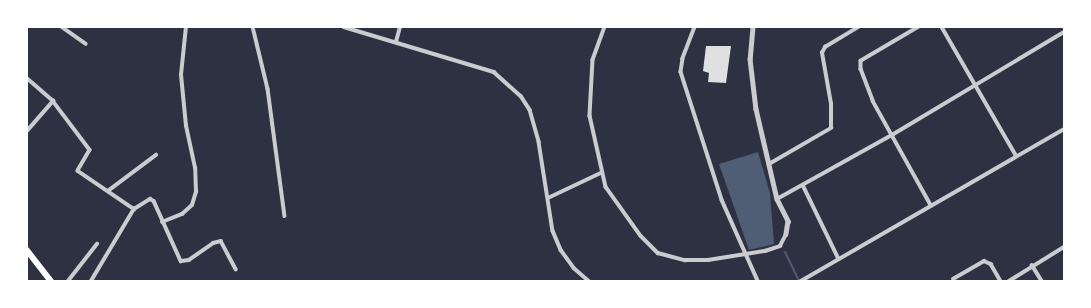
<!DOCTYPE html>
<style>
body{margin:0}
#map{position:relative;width:1091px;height:308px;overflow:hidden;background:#2d3142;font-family:"Roboto Condensed",sans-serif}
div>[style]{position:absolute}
.water>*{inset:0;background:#4f5d75}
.stream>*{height:2px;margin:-1px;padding:0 1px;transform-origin:1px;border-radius:1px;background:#4f5d75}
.building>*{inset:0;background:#e0e0e3}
.minor>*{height:3.5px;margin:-1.75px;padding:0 1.75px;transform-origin:1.75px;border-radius:1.75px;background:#caccd0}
.tertiary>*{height:4.5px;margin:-2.25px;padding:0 2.25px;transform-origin:2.25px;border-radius:2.25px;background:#caccd0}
.primary>*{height:5.5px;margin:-2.75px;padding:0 2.75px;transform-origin:2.75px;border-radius:2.75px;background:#fff}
span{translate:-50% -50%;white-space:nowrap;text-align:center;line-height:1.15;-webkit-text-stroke:3px #fff;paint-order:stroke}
.frame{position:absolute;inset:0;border:28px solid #fff;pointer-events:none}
</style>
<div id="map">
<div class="water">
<div style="clip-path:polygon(758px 152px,770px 193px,774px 244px,749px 250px,719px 164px)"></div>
</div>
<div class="stream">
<div style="left:785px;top:252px;width:32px;rotate:64deg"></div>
</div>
<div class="building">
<div style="clip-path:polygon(706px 46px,731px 46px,726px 83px,708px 82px,709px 73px,703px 71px)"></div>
</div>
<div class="minor">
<div style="left:62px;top:27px;width:29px;rotate:35deg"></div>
<div style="left:253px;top:27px;width:64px;rotate:76.4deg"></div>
<div style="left:268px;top:89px;width:128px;rotate:82.4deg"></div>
<div style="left:344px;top:27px;width:157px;rotate:16.7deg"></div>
<div style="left:494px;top:72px;width:36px;rotate:42deg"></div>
<div style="left:521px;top:96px;width:17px;rotate:57deg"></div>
<div style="left:530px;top:110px;width:33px;rotate:74deg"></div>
<div style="left:539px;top:142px;width:90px;rotate:81.1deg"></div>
<div style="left:553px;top:231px;width:21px;rotate:67deg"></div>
<div style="left:561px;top:250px;width:22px;rotate:54deg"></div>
<div style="left:574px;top:268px;width:20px;rotate:41deg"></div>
<div style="left:605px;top:27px;width:35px;rotate:110deg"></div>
<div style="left:593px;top:60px;width:56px;rotate:93.1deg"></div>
<div style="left:590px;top:116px;width:73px;rotate:77.3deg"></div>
<div style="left:606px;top:187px;width:60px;rotate:54.5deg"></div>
<div style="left:641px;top:236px;width:24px;rotate:45deg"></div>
<div style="left:658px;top:253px;width:28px;rotate:15deg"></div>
<div style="left:685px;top:260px;width:23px"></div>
<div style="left:708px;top:260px;width:58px;rotate:-9deg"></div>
<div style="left:765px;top:251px;width:16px;rotate:-18deg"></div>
<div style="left:780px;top:246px;width:13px;rotate:-63deg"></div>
<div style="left:695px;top:27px;width:34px;rotate:111deg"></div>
<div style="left:683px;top:59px;width:13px;rotate:99deg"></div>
<div style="left:681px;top:72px;width:134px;rotate:72.2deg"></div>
<div style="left:722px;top:200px;width:89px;rotate:66deg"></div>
<div style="left:919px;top:27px;width:67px;rotate:149.6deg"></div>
<div style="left:861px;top:61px;width:8px;rotate:90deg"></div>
<div style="left:861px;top:69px;width:34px;rotate:69deg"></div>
<div style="left:873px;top:101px;width:119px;rotate:60.9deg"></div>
<div style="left:942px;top:27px;width:148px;rotate:60deg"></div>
<div style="left:396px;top:42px;width:16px;rotate:-75deg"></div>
<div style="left:27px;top:78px;width:35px;rotate:41deg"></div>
<div style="left:53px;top:101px;width:61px;rotate:52.9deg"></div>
<div style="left:90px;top:150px;width:24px;rotate:120deg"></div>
<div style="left:78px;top:171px;width:68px;rotate:34.2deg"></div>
<div style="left:27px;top:131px;width:40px;rotate:-49deg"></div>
<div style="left:769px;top:164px;width:72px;rotate:-30.1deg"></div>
<div style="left:831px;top:128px;width:24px;rotate:-90deg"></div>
<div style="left:831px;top:104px;width:52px;rotate:-100deg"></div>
<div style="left:822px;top:53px;width:7px;rotate:-63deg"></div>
<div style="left:825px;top:47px;width:39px;rotate:-31deg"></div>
<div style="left:803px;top:185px;width:82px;rotate:64.1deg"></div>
<div style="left:108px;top:191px;width:60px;rotate:-36.9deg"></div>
<div style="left:548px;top:198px;width:59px;rotate:-25.3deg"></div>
<div style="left:777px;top:199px;width:132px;rotate:-29.1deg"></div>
<div style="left:892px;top:135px;width:200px;rotate:-30.9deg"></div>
<div style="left:162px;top:222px;width:22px;rotate:-22deg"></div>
<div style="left:182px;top:214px;width:13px;rotate:-42deg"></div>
<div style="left:192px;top:205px;width:14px;rotate:-73deg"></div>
<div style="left:196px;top:192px;width:24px;rotate:-92deg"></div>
<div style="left:195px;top:168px;width:43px;rotate:-102.1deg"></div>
<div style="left:186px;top:126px;width:51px;rotate:-95.6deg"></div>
<div style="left:181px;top:75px;width:48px;rotate:-84.1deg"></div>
<div style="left:1032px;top:265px;width:19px;rotate:58deg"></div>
<div style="left:953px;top:279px;width:36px;rotate:-30deg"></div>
<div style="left:984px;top:261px;width:8px;rotate:23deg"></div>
<div style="left:991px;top:264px;width:20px;rotate:60deg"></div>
<div style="left:68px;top:281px;width:47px;rotate:-51.9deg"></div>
<div style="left:91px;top:281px;width:84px;rotate:-59.2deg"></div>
<div style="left:134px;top:209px;width:19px;rotate:-32deg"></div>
<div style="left:150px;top:199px;width:4px;rotate:27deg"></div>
<div style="left:154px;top:201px;width:66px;rotate:65.8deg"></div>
<div style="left:181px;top:261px;width:8px;rotate:-7deg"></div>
<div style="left:189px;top:260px;width:29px;rotate:-35deg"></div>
<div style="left:213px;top:243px;width:8px;rotate:-14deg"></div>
<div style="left:221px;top:241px;width:32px;rotate:62deg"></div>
<div style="left:801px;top:281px;width:304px;rotate:-30deg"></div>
<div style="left:1009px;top:281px;width:65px;rotate:-31.7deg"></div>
</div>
<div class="tertiary">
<div style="left:753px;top:27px;width:32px;rotate:95deg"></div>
<div style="left:750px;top:59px;width:50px;rotate:83.2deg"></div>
<div style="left:756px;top:109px;width:92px;rotate:76.9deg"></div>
<div style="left:777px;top:199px;width:25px;rotate:63deg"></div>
<div style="left:788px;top:221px;width:13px;rotate:99deg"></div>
</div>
<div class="primary">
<div style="left:27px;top:250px;width:39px;rotate:52deg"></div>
</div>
<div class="frame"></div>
</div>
